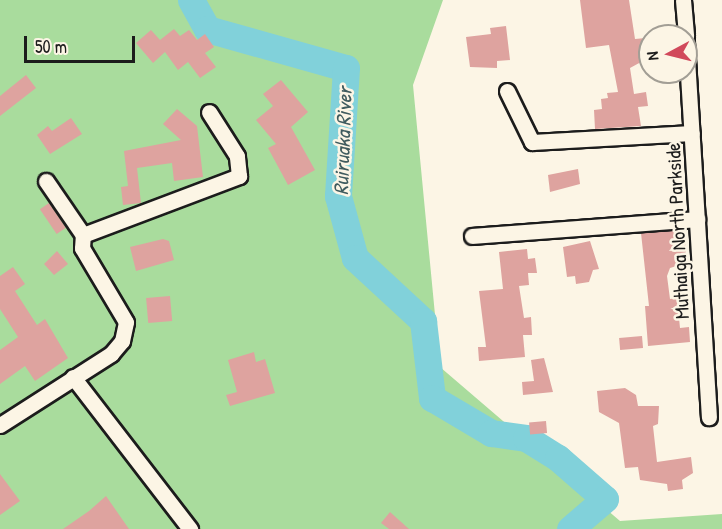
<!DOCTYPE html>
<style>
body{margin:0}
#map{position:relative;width:722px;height:529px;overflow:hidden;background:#fcf5e5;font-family:"Patrick Hand",sans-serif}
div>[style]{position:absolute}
.green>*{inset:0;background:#a9dc9d}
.river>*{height:27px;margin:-13.5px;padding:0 13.5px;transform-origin:13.5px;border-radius:13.5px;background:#81d1da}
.building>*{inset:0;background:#dea39f;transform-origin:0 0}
.roads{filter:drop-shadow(2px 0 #1c1c1c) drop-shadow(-2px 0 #1c1c1c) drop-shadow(0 2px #1c1c1c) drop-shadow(0 -2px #1c1c1c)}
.minor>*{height:15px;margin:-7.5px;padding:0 7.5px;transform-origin:7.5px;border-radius:7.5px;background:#fcf5e5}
span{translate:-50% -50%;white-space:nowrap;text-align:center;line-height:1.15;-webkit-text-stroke:5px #fcf5e5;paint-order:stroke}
.street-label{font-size:20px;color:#1c1c1c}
.water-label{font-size:21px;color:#3f5b5e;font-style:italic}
.north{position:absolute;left:638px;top:24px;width:60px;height:60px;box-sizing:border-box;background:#fcf5e5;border:2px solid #a29e95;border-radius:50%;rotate:263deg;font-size:16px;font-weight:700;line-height:24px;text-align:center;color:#1c1c1c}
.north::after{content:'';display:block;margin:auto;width:21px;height:27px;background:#d1495b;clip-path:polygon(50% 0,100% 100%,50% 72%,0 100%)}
.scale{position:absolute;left:24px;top:36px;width:111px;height:27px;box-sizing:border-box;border:3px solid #1c1c1c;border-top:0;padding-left:8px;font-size:18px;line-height:21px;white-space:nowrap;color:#1c1c1c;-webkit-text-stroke:4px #fcf5e5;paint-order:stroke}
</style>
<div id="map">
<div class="green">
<div style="clip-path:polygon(0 0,443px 0,413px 85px,440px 367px,620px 521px,722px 514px,722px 529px,0 529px)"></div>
</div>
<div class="river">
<div style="left:191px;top:0;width:33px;rotate:61deg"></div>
<div style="left:207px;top:29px;width:144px;rotate:15.7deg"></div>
<div style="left:346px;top:68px;width:128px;rotate:93.6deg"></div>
<div style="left:338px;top:196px;width:64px;rotate:74.7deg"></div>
<div style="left:355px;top:258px;width:93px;rotate:42.8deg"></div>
<div style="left:423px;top:321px;width:78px;rotate:83.3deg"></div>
<div style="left:432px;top:398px;width:69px;rotate:30.7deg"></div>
<div style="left:491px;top:433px;width:35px;rotate:8deg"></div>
<div style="left:526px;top:438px;width:38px;rotate:32deg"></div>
<div style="left:558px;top:458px;width:62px;rotate:41.1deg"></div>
<div style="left:605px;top:499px;width:46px;rotate:139.4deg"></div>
</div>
<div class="building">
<div style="clip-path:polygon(580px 0,629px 0,635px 39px,646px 38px,641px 62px,630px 68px,634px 94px,646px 92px,648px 106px,638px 107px,641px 126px,595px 129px,594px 110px,602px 109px,601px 99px,608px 98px,607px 93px,618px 92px,609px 45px,586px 48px)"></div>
<div style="clip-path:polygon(506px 26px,510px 60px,497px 61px,497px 68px,470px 67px,466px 37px,491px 34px,490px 28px)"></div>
<div style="clip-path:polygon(174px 29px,180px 36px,189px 30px,197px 40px,205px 34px,214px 47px,205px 53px,216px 67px,200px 78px,188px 62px,178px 70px,165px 52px,153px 63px,136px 43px,151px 30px,160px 40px)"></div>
<div style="clip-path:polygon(26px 75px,36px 88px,0 116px,0 96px)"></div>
<div style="clip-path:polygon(281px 80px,308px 112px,291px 127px,315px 170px,288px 185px,268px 148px,276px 144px,256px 120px,273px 106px,263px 94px)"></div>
<div style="clip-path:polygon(177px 109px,197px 126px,203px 177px,174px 181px,172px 163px,137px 168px,141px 203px,123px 205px,121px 187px,128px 186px,124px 151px,181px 140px,163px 124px)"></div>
<div style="clip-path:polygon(71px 118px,82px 134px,50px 154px,37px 135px,48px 126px,52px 131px)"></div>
<div style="clip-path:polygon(578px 169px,580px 184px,550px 192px,548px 175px)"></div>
<div style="left:49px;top:203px;width:30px;height:11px;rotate:56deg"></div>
<div style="clip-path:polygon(677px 230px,685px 235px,686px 263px,670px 268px,667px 276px,670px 299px,677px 298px,680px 328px,689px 327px,690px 342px,648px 346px,645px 306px,649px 306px,641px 233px)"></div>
<div style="clip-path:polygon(163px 239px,169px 241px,174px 260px,136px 271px,130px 247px)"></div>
<div style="clip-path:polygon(590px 241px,599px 269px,593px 270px,589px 282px,576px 284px,575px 276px,567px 277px,563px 247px)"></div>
<div style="clip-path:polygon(527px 249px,528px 259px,535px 258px,537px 273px,528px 273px,529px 285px,519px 286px,524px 318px,531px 317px,532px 335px,523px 335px,525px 357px,479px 361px,478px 347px,486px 347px,479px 291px,503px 289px,499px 252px)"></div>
<div style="clip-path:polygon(57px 251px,68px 264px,54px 275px,44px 264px)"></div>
<div style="clip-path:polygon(13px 267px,25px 284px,15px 291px,37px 325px,45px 319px,68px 358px,35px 381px,25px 366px,0 384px,0 350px,18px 337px,0 309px,0 276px)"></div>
<div style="left:170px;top:296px;width:25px;height:24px;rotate:85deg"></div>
<div style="left:642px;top:336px;width:12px;height:23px;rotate:85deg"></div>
<div style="clip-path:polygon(254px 352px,256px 362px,265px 359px,275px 393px,230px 406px,226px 395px,237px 392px,228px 360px)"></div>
<div style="clip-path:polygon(544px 358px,553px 392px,523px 395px,522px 382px,534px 381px,531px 360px)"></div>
<div style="clip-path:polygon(625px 388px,636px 395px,638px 406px,659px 406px,658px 424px,653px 426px,657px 462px,691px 457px,693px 473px,682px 480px,683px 489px,668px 491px,667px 484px,640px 480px,638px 467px,625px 468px,619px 423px,599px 412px,597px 391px)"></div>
<div style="left:546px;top:421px;width:12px;height:17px;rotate:85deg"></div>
<div style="clip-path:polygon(0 474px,20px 501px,0 515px)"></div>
<div style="clip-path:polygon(106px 496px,129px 529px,63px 529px,89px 511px)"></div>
<div style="clip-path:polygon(390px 512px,409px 529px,389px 529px,381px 523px)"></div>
</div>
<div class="roads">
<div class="minor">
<div style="left:683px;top:0;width:36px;rotate:85deg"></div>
<div style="left:686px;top:42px;width:376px;rotate:86.5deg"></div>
<div style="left:507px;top:91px;width:57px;rotate:63.9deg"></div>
<div style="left:532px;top:142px;width:160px;rotate:-3.2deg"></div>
<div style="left:46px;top:181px;width:65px;rotate:55.6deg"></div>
<div style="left:472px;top:236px;width:226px;rotate:-4.3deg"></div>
<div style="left:73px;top:377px;width:192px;rotate:52.4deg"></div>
<div style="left:0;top:425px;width:132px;rotate:-32.6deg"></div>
<div style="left:111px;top:354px;width:17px;rotate:-50deg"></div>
<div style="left:122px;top:341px;width:19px;rotate:-78deg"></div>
<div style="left:126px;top:322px;width:86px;rotate:-120.7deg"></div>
<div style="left:82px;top:248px;width:13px;rotate:-86deg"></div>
<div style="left:83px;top:235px;width:167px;rotate:-20.7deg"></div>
<div style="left:239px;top:176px;width:20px;rotate:-96deg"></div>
<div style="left:237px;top:156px;width:52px;rotate:-122.5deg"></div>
</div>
</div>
<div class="street-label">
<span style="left:677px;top:231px;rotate:-93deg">Muthaiga North Parkside</span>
</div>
<div class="water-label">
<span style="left:343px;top:141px;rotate:-88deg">Ruiruaka River</span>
</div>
<div class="north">N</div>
<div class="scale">50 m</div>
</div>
